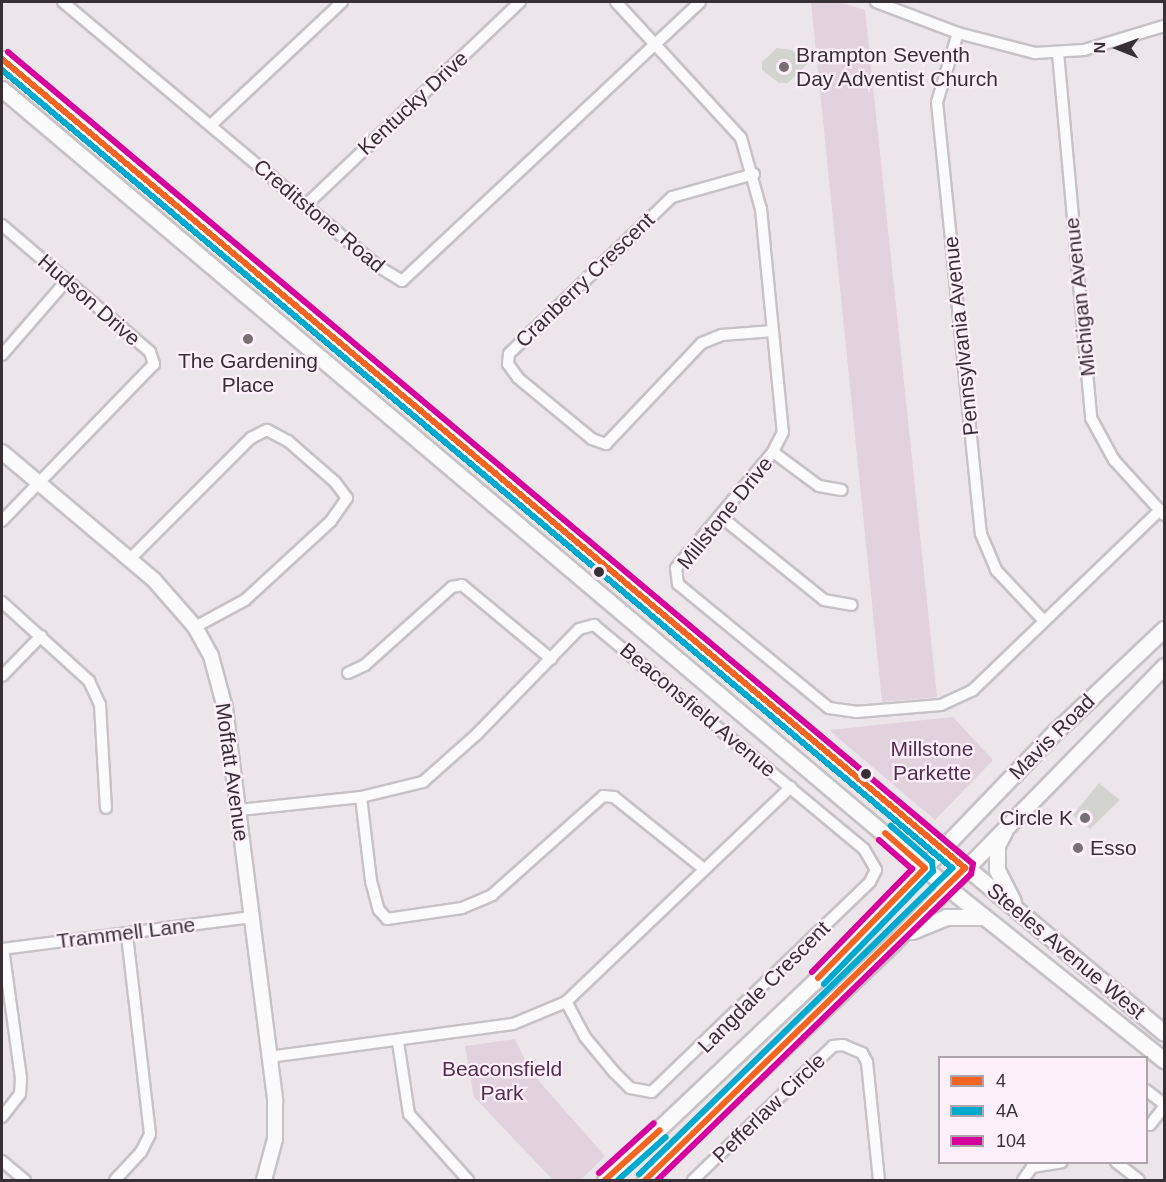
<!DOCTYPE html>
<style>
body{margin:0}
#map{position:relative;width:1166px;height:1182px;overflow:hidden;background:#ece6eb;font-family:Arial,sans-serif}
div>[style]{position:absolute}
.green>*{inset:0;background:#e2d2de}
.building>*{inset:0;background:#d3d4d0}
.roads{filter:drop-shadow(2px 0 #c7c2c6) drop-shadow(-2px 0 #c7c2c6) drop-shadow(0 2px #c7c2c6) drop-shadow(0 -2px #c7c2c6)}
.minor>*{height:10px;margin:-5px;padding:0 5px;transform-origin:5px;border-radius:5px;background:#fcfbfc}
.tertiary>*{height:14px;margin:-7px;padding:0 7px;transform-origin:7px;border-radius:7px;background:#fcfbfc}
.secondary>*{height:15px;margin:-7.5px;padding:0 7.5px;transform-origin:7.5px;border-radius:7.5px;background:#fcfbfc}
.bus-1>*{height:6px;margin:-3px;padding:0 3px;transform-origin:3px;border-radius:3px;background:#f26522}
.bus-2>*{height:6px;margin:-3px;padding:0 3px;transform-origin:3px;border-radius:3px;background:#00a9ce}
.bus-3>*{height:6px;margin:-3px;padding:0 3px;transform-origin:3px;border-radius:3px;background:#d6009c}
.dots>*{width:16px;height:16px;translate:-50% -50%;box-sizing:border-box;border:3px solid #fef0fb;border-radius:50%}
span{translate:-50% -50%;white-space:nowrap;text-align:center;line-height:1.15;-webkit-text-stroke:4.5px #fef0fb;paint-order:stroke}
.poi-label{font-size:21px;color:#373136}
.left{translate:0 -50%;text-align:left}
.right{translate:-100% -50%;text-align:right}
.street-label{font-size:21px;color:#373136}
.park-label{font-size:21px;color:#552d4f}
.frame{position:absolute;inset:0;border:3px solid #373136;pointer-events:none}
.legend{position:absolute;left:938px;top:1056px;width:210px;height:108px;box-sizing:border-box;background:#fef0fb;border:2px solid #aea4ac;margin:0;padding:8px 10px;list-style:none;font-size:18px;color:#373136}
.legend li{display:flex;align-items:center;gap:12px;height:30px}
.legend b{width:30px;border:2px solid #aea4ac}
.north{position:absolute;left:1088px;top:18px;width:60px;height:60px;-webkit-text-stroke:4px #fef0fb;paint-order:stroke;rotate:271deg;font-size:16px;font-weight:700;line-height:24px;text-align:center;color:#373136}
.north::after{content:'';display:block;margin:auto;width:21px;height:27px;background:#373136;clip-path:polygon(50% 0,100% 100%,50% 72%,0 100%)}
</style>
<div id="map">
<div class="green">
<div style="clip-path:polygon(811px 2px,839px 2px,865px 10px,937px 697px,882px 702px)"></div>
<div style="clip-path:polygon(953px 717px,993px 760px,935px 820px,829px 730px)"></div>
<div style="clip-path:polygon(515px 1039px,531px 1072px,605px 1156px,581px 1180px,553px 1180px,474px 1097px,465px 1046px)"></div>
</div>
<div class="building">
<div style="clip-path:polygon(777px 48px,792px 50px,807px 64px,788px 83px,779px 83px,762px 70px,762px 62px)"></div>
<div style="clip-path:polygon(1099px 783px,1120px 800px,1090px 829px,1073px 815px)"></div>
</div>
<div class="roads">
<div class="minor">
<div style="left:63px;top:2px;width:412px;rotate:40deg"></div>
<div style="left:379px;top:267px;width:27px;rotate:31deg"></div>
<div style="left:402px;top:281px;width:408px;rotate:-43.1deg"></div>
<div style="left:616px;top:2px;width:185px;rotate:47.4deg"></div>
<div style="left:741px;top:138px;width:74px;rotate:74.3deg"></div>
<div style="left:761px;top:209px;width:224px;rotate:84.4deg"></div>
<div style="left:783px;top:432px;width:22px;rotate:117deg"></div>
<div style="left:773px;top:452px;width:151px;rotate:129.9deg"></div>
<div style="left:676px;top:568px;width:16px;rotate:83deg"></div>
<div style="left:678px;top:584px;width:195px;rotate:39.4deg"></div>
<div style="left:829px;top:708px;width:27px;rotate:8deg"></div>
<div style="left:856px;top:712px;width:85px;rotate:-4.7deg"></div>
<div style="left:941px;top:705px;width:35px;rotate:-25deg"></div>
<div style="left:973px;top:690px;width:260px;rotate:-43.9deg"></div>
<div style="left:876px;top:2px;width:88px;rotate:20.7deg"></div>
<div style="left:958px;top:33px;width:80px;rotate:14.6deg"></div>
<div style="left:1035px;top:53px;width:49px;rotate:-3.5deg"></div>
<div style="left:1084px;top:50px;width:84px;rotate:-16.7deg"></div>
<div style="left:958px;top:33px;width:72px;rotate:106.9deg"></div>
<div style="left:937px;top:102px;width:434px;rotate:84.2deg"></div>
<div style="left:981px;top:534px;width:39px;rotate:67deg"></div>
<div style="left:996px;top:570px;width:70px;rotate:46.7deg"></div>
<div style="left:1058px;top:53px;width:366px;rotate:84.8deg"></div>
<div style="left:1091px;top:418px;width:48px;rotate:61.3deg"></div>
<div style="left:1114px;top:460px;width:74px;rotate:47.7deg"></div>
<div style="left:211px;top:125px;width:180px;rotate:-43.2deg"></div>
<div style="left:754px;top:174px;width:85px;rotate:164.3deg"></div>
<div style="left:672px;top:197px;width:226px;rotate:136.1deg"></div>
<div style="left:509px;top:354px;width:10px;rotate:96deg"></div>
<div style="left:508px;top:364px;width:17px;rotate:54deg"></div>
<div style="left:518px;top:378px;width:96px;rotate:39.5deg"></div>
<div style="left:592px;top:439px;width:15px;rotate:20deg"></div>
<div style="left:606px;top:444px;width:139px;rotate:-46.5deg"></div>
<div style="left:702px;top:343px;width:22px;rotate:-22deg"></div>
<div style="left:722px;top:335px;width:51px;rotate:-4.5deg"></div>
<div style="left:307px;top:204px;width:294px;rotate:-43.5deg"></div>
<div style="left:2px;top:225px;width:195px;rotate:40.6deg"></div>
<div style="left:150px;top:352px;width:13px;rotate:72deg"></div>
<div style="left:154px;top:364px;width:219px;rotate:134.1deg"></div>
<div style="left:2px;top:355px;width:99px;rotate:-49.1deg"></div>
<div style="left:773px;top:452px;width:57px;rotate:36.5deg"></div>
<div style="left:819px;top:486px;width:23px;rotate:10deg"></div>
<div style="left:720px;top:516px;width:134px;rotate:38.9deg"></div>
<div style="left:824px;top:600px;width:28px;rotate:10deg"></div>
<div style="left:130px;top:559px;width:171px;rotate:-45deg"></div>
<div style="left:251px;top:438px;width:18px;rotate:-27deg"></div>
<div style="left:267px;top:430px;width:24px;rotate:28deg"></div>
<div style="left:288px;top:441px;width:62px;rotate:41.1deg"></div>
<div style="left:335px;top:482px;width:20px;rotate:53deg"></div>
<div style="left:347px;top:498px;width:28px;rotate:125deg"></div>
<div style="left:331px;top:521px;width:117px;rotate:137.4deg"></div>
<div style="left:245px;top:600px;width:57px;rotate:151.6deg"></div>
<div style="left:2px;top:602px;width:118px;rotate:42.2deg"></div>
<div style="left:89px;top:681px;width:26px;rotate:65deg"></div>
<div style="left:100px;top:705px;width:103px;rotate:86.7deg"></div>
<div style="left:348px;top:673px;width:19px;rotate:-25deg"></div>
<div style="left:365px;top:665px;width:117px;rotate:-41.9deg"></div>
<div style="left:452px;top:587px;width:10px;rotate:-11deg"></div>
<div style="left:462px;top:585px;width:116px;rotate:39.7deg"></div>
<div style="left:2px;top:676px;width:56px;rotate:-45.7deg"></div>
<div style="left:361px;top:797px;width:85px;rotate:83.2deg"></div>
<div style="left:371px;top:881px;width:30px;rotate:75deg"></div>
<div style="left:379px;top:910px;width:12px;rotate:48deg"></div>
<div style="left:387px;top:919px;width:76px;rotate:-8.3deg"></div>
<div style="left:462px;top:908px;width:33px;rotate:-23deg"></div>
<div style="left:492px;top:895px;width:149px;rotate:-41.7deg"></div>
<div style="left:603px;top:796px;width:11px;rotate:5deg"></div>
<div style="left:614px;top:797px;width:115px;rotate:38.7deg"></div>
<div style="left:239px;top:810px;width:123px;rotate:-6.1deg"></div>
<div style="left:361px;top:797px;width:64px;rotate:-13.6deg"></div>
<div style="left:423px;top:782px;width:72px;rotate:-41.6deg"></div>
<div style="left:477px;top:734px;width:146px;rotate:-45.8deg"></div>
<div style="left:579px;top:629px;width:16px;rotate:-15deg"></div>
<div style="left:594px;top:625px;width:351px;rotate:39.7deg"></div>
<div style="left:864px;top:849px;width:24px;rotate:60deg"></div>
<div style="left:876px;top:870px;width:13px;rotate:117deg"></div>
<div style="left:870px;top:882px;width:303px;rotate:136.1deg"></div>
<div style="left:652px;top:1092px;width:22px;rotate:-170deg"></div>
<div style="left:630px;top:1088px;width:23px;rotate:-135deg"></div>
<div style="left:614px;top:1072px;width:45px;rotate:-129.6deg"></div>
<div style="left:585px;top:1037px;width:40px;rotate:-118deg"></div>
<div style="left:2px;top:949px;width:251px;rotate:-7.3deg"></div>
<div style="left:398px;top:1042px;width:73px;rotate:81.3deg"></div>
<div style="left:409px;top:1114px;width:89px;rotate:48.2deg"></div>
<div style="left:269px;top:1057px;width:246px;rotate:-7.7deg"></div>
<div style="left:513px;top:1024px;width:57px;rotate:-22.5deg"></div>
<div style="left:566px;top:1002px;width:311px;rotate:-43.7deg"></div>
<div style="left:1146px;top:1090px;width:23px;rotate:38deg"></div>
<div style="left:2px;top:1117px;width:29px;rotate:-52deg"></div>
<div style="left:20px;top:1094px;width:16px;rotate:-86deg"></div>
<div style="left:21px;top:1078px;width:130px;rotate:-97.9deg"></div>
<div style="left:1150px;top:1125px;width:23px;rotate:-52deg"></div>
<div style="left:2px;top:1161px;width:30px;rotate:40deg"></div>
<div style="left:1116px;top:1162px;width:29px;rotate:38deg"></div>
<div style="left:115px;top:1180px;width:38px;rotate:-47deg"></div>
<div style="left:141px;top:1152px;width:20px;rotate:-63deg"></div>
<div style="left:150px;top:1134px;width:201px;rotate:-96.6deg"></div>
<div style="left:693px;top:1180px;width:194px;rotate:-43.7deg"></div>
<div style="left:833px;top:1046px;width:10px;rotate:-6deg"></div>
<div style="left:843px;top:1045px;width:21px;rotate:23deg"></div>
<div style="left:862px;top:1053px;width:10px;rotate:61deg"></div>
<div style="left:867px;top:1062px;width:119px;rotate:84.2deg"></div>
<div style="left:1023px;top:1180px;width:16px;rotate:-55deg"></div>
<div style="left:1032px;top:1167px;width:30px;rotate:-9deg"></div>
</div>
<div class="tertiary">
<div style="left:2px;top:452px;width:199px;rotate:40.1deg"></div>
<div style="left:154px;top:580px;width:62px;rotate:48.9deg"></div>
<div style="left:195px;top:627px;width:33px;rotate:61deg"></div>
<div style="left:211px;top:656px;width:54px;rotate:74.9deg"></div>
<div style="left:225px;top:708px;width:396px;rotate:82.7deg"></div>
<div style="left:275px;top:1101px;width:38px;rotate:90deg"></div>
<div style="left:275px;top:1139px;width:42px;rotate:105deg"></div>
</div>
<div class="secondary">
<div style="left:2px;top:59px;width:1516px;rotate:39.97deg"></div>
<div style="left:2px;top:89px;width:1237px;rotate:40.18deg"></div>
<div style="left:947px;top:887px;width:278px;rotate:38.6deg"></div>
<div style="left:1004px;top:832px;width:15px;rotate:118deg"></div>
<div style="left:997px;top:845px;width:25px;rotate:90deg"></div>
<div style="left:997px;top:870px;width:35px;rotate:63deg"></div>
<div style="left:912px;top:931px;width:37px;rotate:-22deg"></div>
<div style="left:946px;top:917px;width:37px"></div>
<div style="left:605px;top:1180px;width:289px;rotate:-43.5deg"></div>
<div style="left:815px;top:981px;width:346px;rotate:-46.1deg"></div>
<div style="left:1055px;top:732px;width:150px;rotate:-43.4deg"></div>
<div style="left:645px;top:1180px;width:342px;rotate:-43.7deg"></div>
<div style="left:892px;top:944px;width:389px;rotate:-45.6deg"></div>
</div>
</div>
<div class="bus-1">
<div style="left:2px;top:59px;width:1258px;rotate:40.03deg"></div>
<div style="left:965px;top:868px;width:447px;rotate:135.7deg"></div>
<div style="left:818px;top:978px;width:153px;rotate:-45.8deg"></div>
<div style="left:925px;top:868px;width:53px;rotate:-138.8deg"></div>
<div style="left:605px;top:1180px;width:74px;rotate:-42.3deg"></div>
</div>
<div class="bus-2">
<div style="left:2px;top:70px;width:1241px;rotate:40.03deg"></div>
<div style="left:952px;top:868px;width:438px;rotate:135.6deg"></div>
<div style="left:824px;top:984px;width:157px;rotate:-46deg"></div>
<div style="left:933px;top:871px;width:9px;rotate:-96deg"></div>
<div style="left:932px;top:862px;width:55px;rotate:-138.7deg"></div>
<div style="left:618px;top:1180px;width:64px;rotate:-41.9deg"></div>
</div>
<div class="bus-3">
<div style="left:8px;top:52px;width:1261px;rotate:40.08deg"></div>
<div style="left:973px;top:864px;width:10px;rotate:101deg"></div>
<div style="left:971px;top:874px;width:438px;rotate:135.7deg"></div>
<div style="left:812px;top:972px;width:144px;rotate:-45.8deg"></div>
<div style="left:912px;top:869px;width:44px;rotate:-138.7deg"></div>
<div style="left:599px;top:1173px;width:74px;rotate:-42.3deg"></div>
</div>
<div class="dots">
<div style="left:784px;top:67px;background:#767075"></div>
<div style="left:248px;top:339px;background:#767075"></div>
<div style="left:599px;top:572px;background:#373136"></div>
<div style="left:866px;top:774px;background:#373136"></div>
<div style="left:1085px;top:818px;background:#767075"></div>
<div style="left:1078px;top:848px;background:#767075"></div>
</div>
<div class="poi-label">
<span class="left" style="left:796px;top:67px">Brampton Seventh<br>Day Adventist Church</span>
<span style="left:248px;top:373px">The Gardening<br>Place</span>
<span class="right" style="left:1073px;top:818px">Circle K</span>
<span class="left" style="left:1090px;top:848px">Esso</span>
</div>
<div class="street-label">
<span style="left:413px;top:103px;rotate:-43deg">Kentucky Drive</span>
<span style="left:319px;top:216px;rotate:40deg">Creditstone Road</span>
<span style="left:585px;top:280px;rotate:-44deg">Cranberry Crescent</span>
<span style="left:1080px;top:297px;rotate:-96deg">Michigan Avenue</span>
<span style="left:89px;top:300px;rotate:41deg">Hudson Drive</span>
<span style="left:961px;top:336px;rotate:-96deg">Pennsylvania Avenue</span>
<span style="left:725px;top:513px;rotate:-51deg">Millstone Drive</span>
<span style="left:698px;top:710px;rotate:40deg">Beaconsfield Avenue</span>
<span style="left:1052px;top:737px;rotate:-45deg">Mavis Road</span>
<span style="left:232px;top:772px;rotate:82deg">Moffatt Avenue</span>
<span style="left:126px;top:933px;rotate:-7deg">Trammell Lane</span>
<span style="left:1066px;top:951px;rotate:40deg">Steeles Avenue West</span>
<span style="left:764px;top:987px;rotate:-45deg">Langdale Crescent</span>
<span style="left:769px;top:1108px;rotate:-44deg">Pefferlaw Circle</span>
</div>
<div class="park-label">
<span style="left:932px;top:761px">Millstone<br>Parkette</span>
<span style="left:502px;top:1081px">Beaconsfield<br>Park</span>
</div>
<div class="frame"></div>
<ul class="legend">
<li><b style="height:8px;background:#f26522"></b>4</li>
<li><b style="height:8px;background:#00a9ce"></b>4A</li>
<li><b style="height:8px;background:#d6009c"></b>104</li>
</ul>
<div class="north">N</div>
</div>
